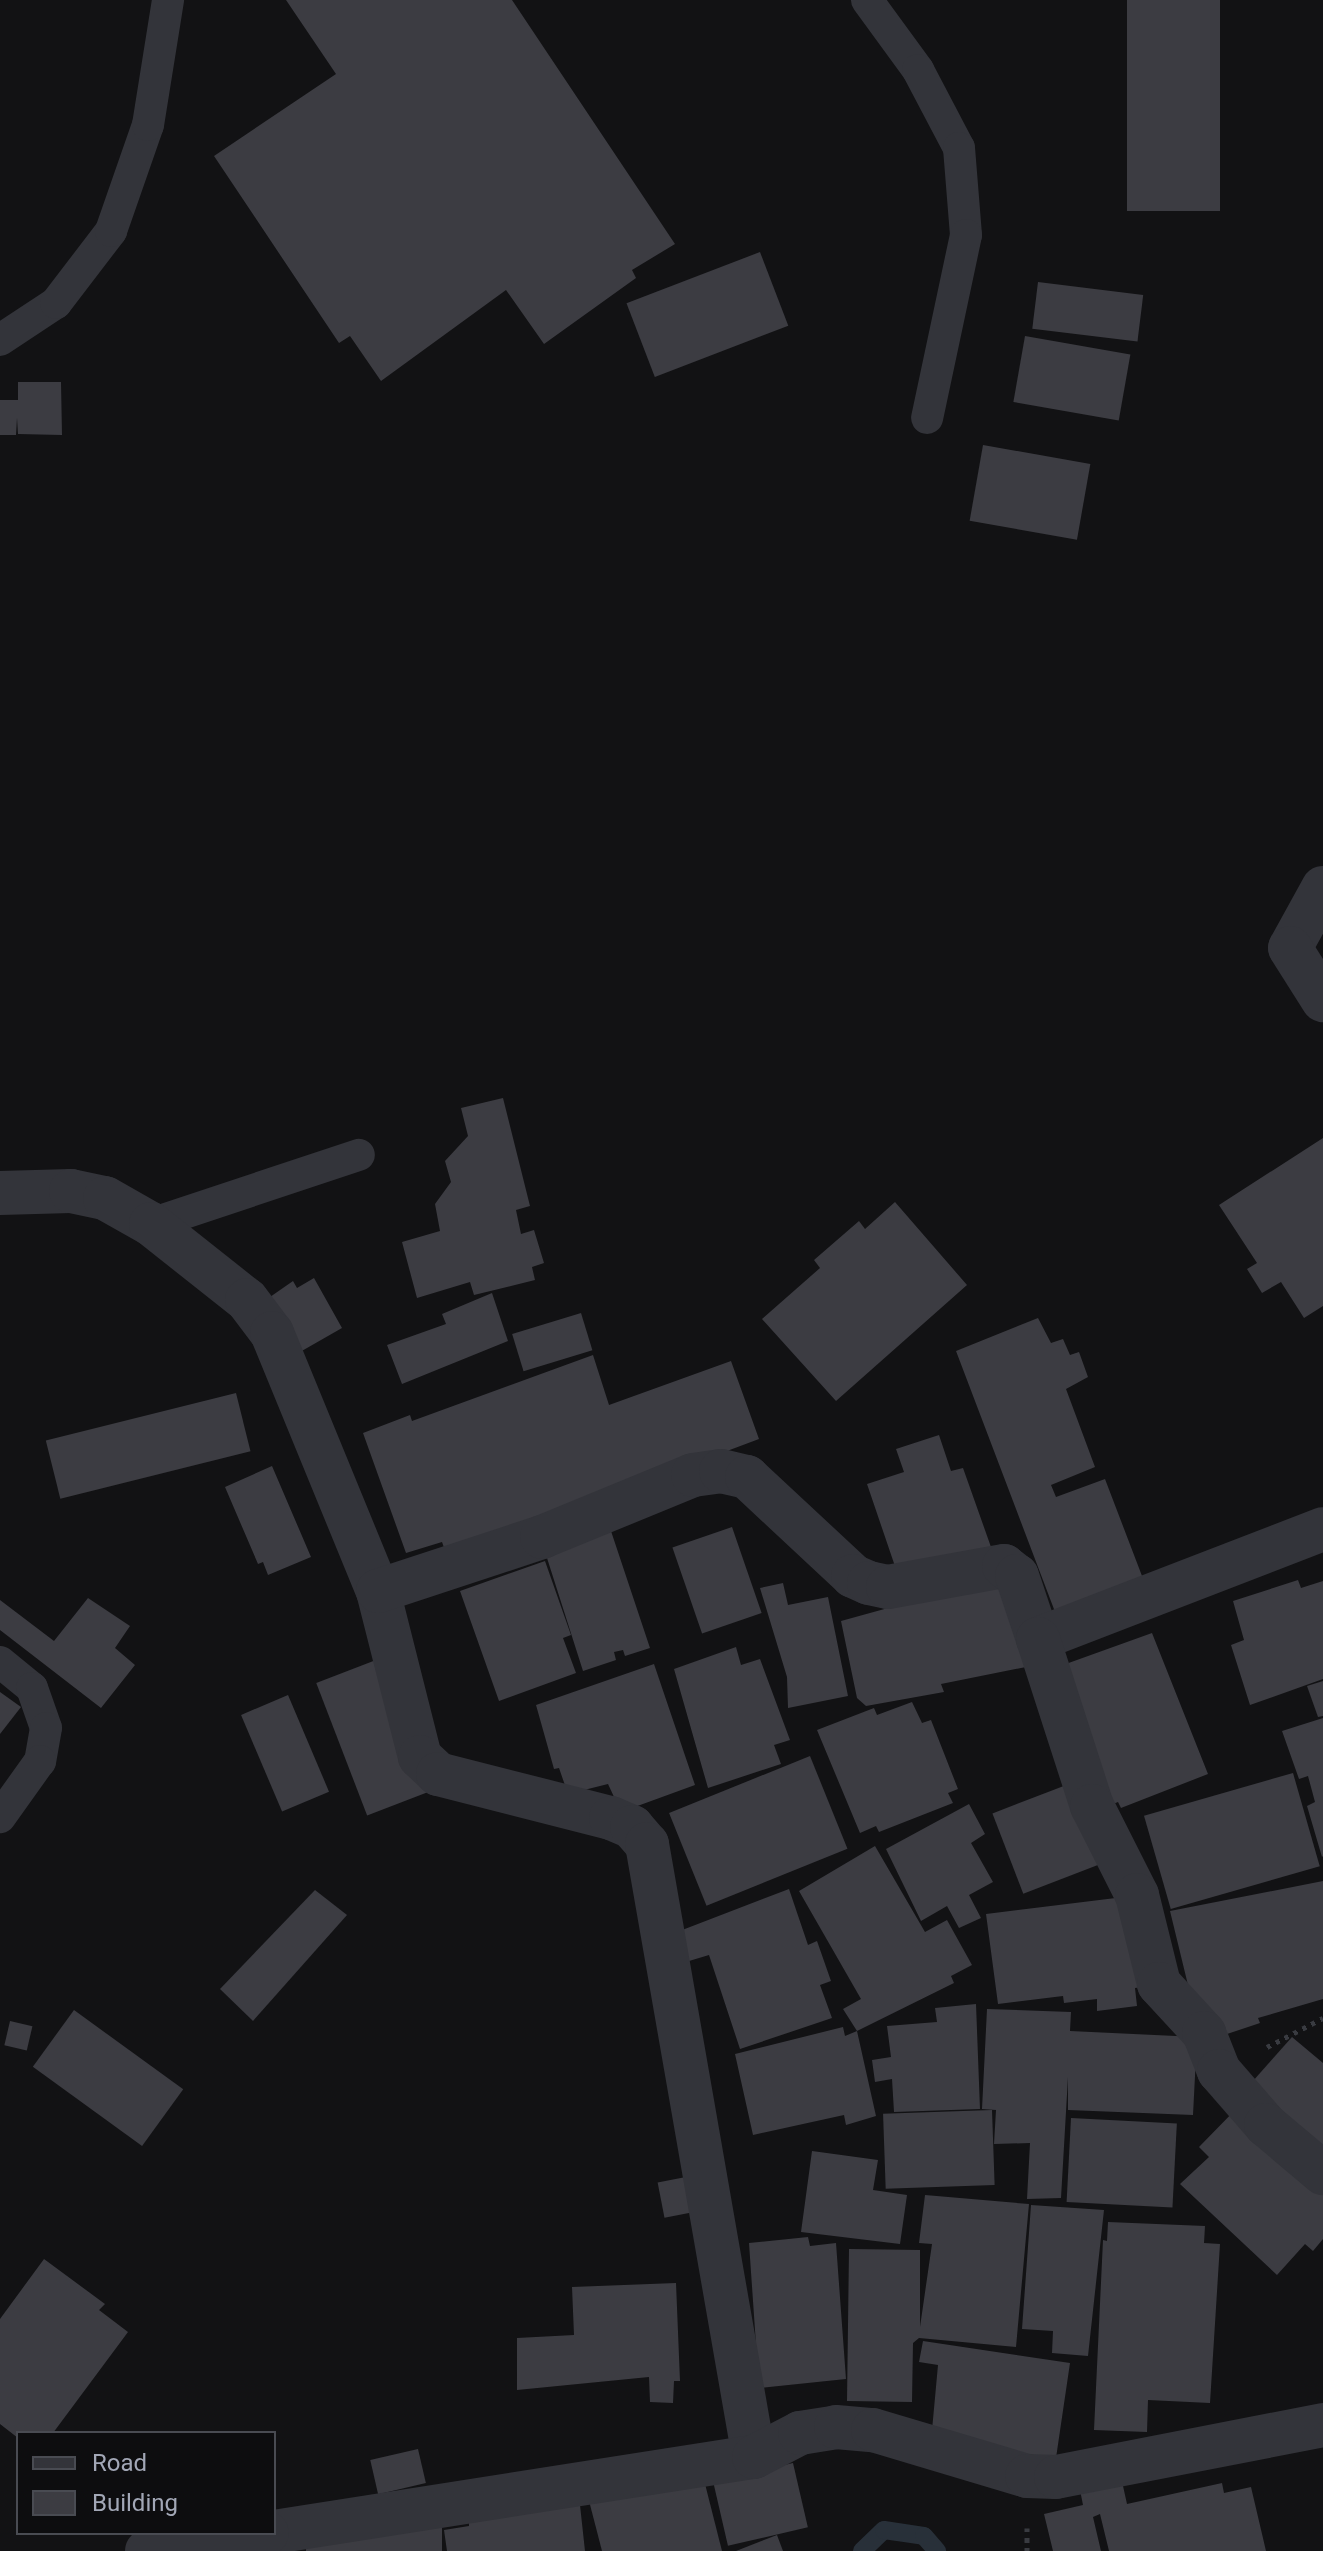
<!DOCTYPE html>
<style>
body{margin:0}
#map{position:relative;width:1323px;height:2551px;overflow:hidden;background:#121214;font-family:Roboto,sans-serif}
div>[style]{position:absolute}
.stream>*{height:18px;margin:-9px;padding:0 9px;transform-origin:9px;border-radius:9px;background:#283039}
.building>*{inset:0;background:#3c3c42;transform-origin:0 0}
.path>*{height:5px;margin-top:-2.5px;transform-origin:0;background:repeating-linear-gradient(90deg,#393b41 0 4px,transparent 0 10px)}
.lane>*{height:32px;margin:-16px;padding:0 16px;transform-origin:16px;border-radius:16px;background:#33343a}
.street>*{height:44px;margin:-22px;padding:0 22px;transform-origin:22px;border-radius:22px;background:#33343a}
span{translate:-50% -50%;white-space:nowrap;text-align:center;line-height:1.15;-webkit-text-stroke:6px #0d0d0f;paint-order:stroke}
.legend{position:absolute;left:16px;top:2431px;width:260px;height:104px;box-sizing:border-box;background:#0d0d0f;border:2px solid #494b52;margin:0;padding:10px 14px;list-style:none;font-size:24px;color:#a2a7b6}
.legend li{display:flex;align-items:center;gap:16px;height:40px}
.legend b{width:40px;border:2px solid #494b52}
</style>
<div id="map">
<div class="stream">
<div style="left:862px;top:2551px;width:30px;rotate:-44deg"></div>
<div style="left:884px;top:2530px;width:40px;rotate:8.5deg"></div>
<div style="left:924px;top:2536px;width:20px;rotate:49deg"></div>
</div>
<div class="building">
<div style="clip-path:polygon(286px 0,512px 0,675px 244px,632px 270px,636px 278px,544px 344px,506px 290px,381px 381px,350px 336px,339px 343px,214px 156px,336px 74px)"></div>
<div style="left:1127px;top:0;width:93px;height:211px"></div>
<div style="left:760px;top:252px;width:79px;height:143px;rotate:69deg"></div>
<div style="left:1038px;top:282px;width:106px;height:47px;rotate:7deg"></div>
<div style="left:1025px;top:336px;width:107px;height:67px;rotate:10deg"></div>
<div style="clip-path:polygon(18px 382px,61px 382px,62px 435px,18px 434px,17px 418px,16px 435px,0 435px,0 400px,18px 400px)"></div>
<div style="left:983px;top:445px;width:109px;height:77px;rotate:10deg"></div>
<div style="clip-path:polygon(503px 1098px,530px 1206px,516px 1210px,521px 1234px,534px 1230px,544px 1263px,532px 1267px,535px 1280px,474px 1295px,470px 1282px,417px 1298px,402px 1242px,440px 1231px,435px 1204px,451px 1182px,445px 1161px,468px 1136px,461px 1108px)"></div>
<div style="clip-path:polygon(1323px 1138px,1323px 1306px,1304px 1318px,1281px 1282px,1262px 1293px,1247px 1269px,1257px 1263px,1219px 1205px)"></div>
<div style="clip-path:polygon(895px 1202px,967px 1285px,836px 1401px,762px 1319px,820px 1268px,814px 1260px,859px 1221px,865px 1229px)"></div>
<div style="clip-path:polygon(314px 1278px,342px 1328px,300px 1352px,270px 1297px,293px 1281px,297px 1288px)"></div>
<div style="clip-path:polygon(492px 1293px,508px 1341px,402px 1384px,387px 1345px,446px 1324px,442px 1314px)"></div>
<div style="left:581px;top:1313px;width:39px;height:72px;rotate:73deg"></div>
<div style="clip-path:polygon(1038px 1318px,1051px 1343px,1063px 1339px,1070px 1355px,1079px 1352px,1088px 1377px,1066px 1389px,1095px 1467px,1051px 1485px,1056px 1497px,1105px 1479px,1147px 1589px,1060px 1625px,956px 1351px)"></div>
<div style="clip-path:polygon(593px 1355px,609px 1405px,731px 1361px,759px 1439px,447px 1556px,442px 1542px,406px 1553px,363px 1433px,410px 1415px,412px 1421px)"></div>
<div style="left:236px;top:1393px;width:60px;height:196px;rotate:76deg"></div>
<div style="clip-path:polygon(939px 1435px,951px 1471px,963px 1468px,991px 1547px,899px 1578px,867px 1484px,904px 1472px,896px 1449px)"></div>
<div style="clip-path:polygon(272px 1466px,311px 1557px,268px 1575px,263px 1562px,258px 1564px,225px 1487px)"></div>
<div style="left:732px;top:1527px;width:91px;height:63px;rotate:71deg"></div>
<div style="clip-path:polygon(610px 1528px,650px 1648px,625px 1656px,623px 1650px,614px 1652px,616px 1660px,583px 1671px,547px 1558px)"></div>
<div style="clip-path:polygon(545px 1561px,571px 1635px,563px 1638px,576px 1673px,499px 1701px,460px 1591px)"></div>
<div style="clip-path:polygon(1004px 1576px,1026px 1667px,941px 1684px,944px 1692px,866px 1706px,857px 1698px,841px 1621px)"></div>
<div style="clip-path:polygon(1298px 1580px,1301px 1588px,1323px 1581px,1323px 1679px,1250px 1705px,1231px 1645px,1244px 1640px,1233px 1601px)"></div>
<div style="clip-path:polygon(783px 1583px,788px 1605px,828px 1597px,848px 1696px,788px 1708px,787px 1677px,760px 1588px)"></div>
<div style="clip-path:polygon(88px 1598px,130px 1626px,115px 1648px,135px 1665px,101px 1708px,0 1630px,0 1600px,54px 1641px)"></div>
<div style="clip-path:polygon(1152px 1633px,1208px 1774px,1121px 1808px,1118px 1802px,1108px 1806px,1063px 1665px)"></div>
<div style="clip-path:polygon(736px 1647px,741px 1665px,760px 1659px,790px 1740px,774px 1745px,781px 1764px,708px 1788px,674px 1669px)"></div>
<div style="left:376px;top:1660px;width:142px;height:64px;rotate:69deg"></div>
<div style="clip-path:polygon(654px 1664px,695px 1785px,621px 1812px,608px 1784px,568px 1794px,559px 1768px,554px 1769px,536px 1705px)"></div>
<div style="clip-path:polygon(1323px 1681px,1323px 1716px,1318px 1717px,1307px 1686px)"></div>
<div style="clip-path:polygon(0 1692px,21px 1707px,0 1734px)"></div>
<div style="left:288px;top:1695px;width:105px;height:51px;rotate:67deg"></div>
<div style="clip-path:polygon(912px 1702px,922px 1723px,931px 1720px,958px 1789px,948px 1793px,953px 1803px,879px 1832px,876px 1826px,860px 1833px,817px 1730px,874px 1708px,877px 1715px)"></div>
<div style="clip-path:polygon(1323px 1718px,1323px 1856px,1322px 1857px,1307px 1806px,1315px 1802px,1308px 1776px,1299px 1779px,1282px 1731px)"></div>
<div style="left:810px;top:1756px;width:100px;height:152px;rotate:68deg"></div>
<div style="left:1293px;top:1773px;width:97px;height:155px;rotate:74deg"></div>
<div style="left:1069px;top:1784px;width:86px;height:82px;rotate:69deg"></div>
<div style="clip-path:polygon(969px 1804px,985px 1834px,971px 1843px,993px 1882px,969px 1895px,981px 1918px,959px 1928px,947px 1906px,921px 1921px,886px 1849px)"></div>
<div style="clip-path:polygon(875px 1846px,925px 1932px,947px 1920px,972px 1965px,951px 1976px,954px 1983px,857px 2031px,876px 2116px,846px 2125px,844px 2115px,753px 2135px,735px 2054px,843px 2027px,845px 2036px,857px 2031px,843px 2009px,861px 1999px,799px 1891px)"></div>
<div style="clip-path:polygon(1323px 1881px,1323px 1999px,1258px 2018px,1260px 2023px,1227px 2034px,1196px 2018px,1170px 1911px)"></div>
<div style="clip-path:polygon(789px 1889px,808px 1945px,817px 1941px,831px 1981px,820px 1985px,832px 2018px,740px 2049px,709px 1955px,689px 1961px,677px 1932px)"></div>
<div style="clip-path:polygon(315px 1890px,347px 1915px,253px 2021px,220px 1989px)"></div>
<div style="clip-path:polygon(1132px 1896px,1143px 1987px,1135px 1988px,1137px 2006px,1097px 2011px,1097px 1999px,1064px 2003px,1063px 1996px,998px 2004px,986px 1914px)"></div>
<div style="clip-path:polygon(976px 2004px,980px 2109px,894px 2112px,892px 2079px,875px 2082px,872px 2060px,891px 2057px,887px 2026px,937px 2022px,935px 2008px)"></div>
<div style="clip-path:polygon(987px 2009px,1071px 2012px,1070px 2031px,1197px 2037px,1193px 2115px,1068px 2110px,1068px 2077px,1061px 2198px,1027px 2199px,1030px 2143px,994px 2144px,996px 2110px,982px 2109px)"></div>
<div style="left:74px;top:2010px;width:135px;height:70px;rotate:36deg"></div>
<div style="left:10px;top:2021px;width:23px;height:25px;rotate:13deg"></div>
<div style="clip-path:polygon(1292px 2037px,1323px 2063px,1323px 2169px,1245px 2090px)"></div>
<div style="clip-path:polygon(1240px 2105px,1323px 2179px,1323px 2239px,1313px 2251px,1305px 2244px,1277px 2275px,1180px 2184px,1209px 2157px,1199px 2147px)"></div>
<div style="left:992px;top:2110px;width:75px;height:109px;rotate:88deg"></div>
<div style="left:1071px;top:2118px;width:106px;height:84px;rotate:3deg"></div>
<div style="clip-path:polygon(812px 2151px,878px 2160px,873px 2190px,907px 2195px,900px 2244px,801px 2232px)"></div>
<div style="left:691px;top:2176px;width:36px;height:34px;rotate:79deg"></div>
<div style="clip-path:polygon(925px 2195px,1029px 2204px,1016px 2347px,919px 2338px,913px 2343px,912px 2402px,847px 2401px,849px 2249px,920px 2250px,920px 2327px,932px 2244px,919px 2243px)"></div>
<div style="clip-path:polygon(1031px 2205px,1104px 2210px,1088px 2356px,1052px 2353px,1053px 2331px,1022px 2329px)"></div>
<div style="clip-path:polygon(1108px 2222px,1205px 2226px,1204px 2243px,1220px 2244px,1210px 2403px,1148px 2400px,1147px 2432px,1094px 2430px,1103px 2240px,1107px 2241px)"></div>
<div style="clip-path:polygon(808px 2237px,810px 2246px,836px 2243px,846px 2379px,759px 2388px,749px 2243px)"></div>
<div style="clip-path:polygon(44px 2259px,105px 2304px,99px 2310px,128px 2332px,53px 2433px,18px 2433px,18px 2438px,0 2424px,0 2319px)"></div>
<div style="clip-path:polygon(676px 2283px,680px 2381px,674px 2381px,673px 2403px,650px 2402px,649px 2377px,517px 2390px,517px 2338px,574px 2335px,572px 2287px)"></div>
<div style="clip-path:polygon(923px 2341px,1070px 2363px,1056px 2458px,931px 2441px,938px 2365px,919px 2362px)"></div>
<div style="left:418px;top:2449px;width:35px;height:49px;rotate:77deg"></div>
<div style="left:793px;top:2463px;width:66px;height:82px;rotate:77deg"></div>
<div style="clip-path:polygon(703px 2476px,722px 2551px,602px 2551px,587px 2493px)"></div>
<div style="clip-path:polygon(1121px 2477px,1127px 2504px,1222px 2483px,1224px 2493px,1251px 2487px,1266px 2551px,1109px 2551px,1100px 2514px,1093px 2517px,1101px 2551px,1053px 2551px,1044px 2514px,1083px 2505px,1079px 2485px)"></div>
<div style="clip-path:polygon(580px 2505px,585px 2551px,447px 2551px,444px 2530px,469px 2526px,469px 2520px)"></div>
<div style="clip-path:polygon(442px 2522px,442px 2551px,306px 2551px,306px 2545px)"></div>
<div style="clip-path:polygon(777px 2535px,783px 2551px,736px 2551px)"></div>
</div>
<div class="path">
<div style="left:1267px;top:2047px;width:63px;rotate:-27.4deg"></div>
<div style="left:1027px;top:2528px;width:23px;rotate:90deg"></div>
</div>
<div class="lane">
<div style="left:867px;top:0;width:87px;rotate:53.9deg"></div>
<div style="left:918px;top:70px;width:88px;rotate:62.3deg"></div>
<div style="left:959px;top:148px;width:87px;rotate:85.4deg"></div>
<div style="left:966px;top:235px;width:187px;rotate:102deg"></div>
<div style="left:0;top:340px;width:67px;rotate:-33.5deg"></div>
<div style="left:56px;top:303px;width:91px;rotate:-52.6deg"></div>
<div style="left:111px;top:231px;width:112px;rotate:-70.8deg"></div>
<div style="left:148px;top:125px;width:127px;rotate:-80.9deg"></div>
<div style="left:151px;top:1224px;width:219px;rotate:-18.4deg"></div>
<div style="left:0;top:1662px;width:41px;rotate:39.1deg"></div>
<div style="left:32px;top:1688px;width:42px;rotate:70.7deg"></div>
<div style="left:46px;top:1728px;width:34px;rotate:100deg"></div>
<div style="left:40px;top:1761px;width:69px;rotate:125.5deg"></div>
</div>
<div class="street">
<div style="left:1323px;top:888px;width:68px;rotate:118.8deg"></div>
<div style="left:1290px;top:948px;width:62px;rotate:57.6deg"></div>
<div style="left:0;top:1193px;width:71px;rotate:-1.6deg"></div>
<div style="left:71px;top:1191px;width:35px;rotate:12deg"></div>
<div style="left:105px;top:1198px;width:53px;rotate:29.5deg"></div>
<div style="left:151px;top:1224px;width:122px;rotate:38.4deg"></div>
<div style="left:247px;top:1300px;width:41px;rotate:52.9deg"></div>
<div style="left:272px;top:1333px;width:279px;rotate:67.7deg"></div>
<div style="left:378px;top:1591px;width:171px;rotate:75.8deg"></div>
<div style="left:420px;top:1757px;width:25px;rotate:43deg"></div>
<div style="left:438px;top:1774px;width:179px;rotate:14.3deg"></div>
<div style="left:611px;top:1818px;width:23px;rotate:23deg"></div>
<div style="left:632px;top:1827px;width:23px;rotate:49deg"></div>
<div style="left:647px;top:1844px;width:622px;rotate:80.1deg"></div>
<div style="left:378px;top:1591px;width:173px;rotate:-18.2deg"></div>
<div style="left:542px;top:1537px;width:163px;rotate:-22.3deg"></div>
<div style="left:693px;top:1475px;width:28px;rotate:-8deg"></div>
<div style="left:721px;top:1471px;width:27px;rotate:13deg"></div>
<div style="left:747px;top:1477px;width:145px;rotate:43deg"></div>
<div style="left:853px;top:1576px;width:17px;rotate:24deg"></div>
<div style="left:869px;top:1583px;width:19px;rotate:12deg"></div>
<div style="left:888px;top:1587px;width:118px;rotate:-10.3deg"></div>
<div style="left:1004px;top:1566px;width:16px;rotate:38deg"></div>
<div style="left:1017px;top:1576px;width:66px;rotate:71.6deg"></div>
<div style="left:1038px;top:1639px;width:305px;rotate:-21.1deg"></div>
<div style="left:1038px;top:1639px;width:176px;rotate:72.1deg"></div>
<div style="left:1092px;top:1806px;width:100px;rotate:63.2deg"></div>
<div style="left:1137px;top:1895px;width:92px;rotate:76.1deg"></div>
<div style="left:1159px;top:1984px;width:67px;rotate:47.4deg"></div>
<div style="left:1204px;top:2033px;width:41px;rotate:68.5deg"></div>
<div style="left:1219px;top:2071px;width:72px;rotate:49deg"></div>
<div style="left:1266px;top:2125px;width:75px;rotate:40.1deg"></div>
<div style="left:274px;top:2532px;width:486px;rotate:-8.9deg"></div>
<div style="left:754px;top:2457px;width:52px;rotate:-27.6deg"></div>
<div style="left:800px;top:2433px;width:36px;rotate:-9deg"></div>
<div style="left:836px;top:2427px;width:37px;rotate:5deg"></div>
<div style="left:873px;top:2430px;width:161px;rotate:16.6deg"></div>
<div style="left:1027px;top:2476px;width:29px;rotate:2deg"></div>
<div style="left:1056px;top:2477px;width:272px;rotate:-11deg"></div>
<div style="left:147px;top:2551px;width:121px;rotate:-8.5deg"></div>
</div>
<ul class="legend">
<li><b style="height:10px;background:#33343a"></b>Road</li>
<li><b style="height:22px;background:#3c3c42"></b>Building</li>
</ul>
</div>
